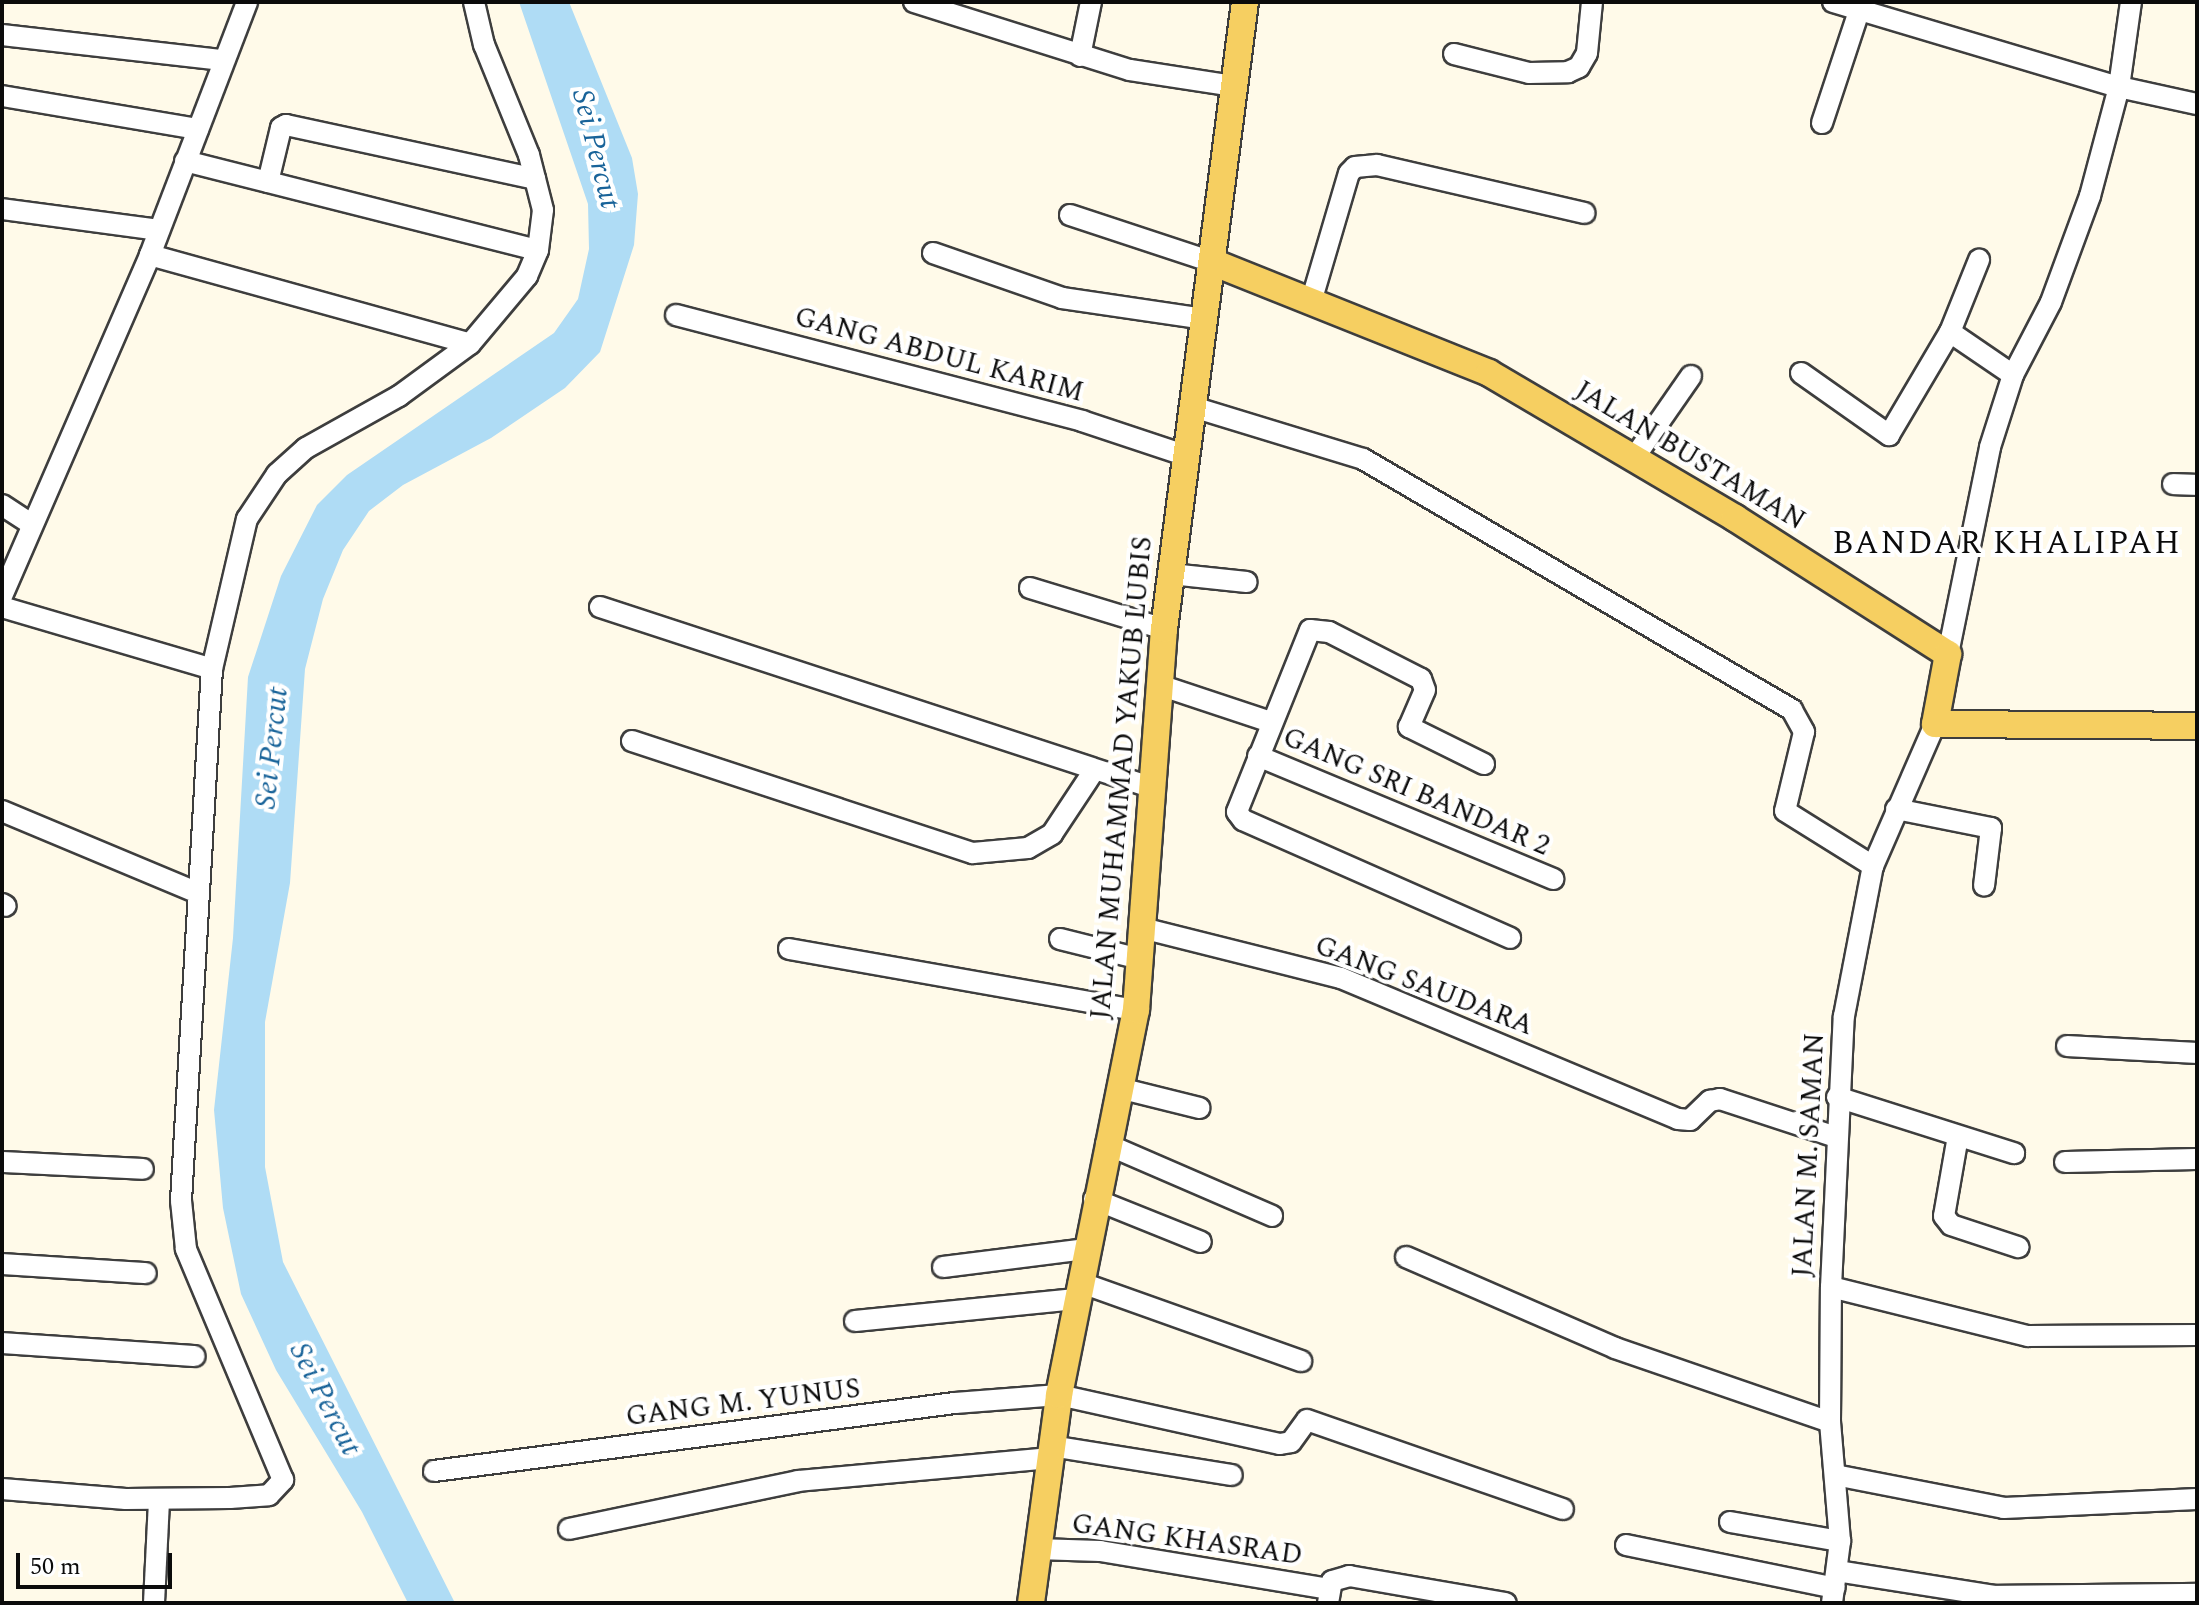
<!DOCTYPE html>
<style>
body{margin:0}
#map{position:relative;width:2199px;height:1605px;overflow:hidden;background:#fffae9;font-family:Spectral,serif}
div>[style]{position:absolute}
.water>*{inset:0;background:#afdcf5}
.roads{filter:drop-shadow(2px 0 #3e3e3e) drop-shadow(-2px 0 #3e3e3e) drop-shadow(0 2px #3e3e3e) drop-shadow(0 -2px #3e3e3e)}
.minor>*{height:20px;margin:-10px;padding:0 10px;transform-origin:10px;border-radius:10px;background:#fff}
.major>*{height:26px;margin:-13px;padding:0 13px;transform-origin:13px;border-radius:13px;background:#f6cf61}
span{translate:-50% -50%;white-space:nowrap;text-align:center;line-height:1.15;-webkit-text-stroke:8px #fff;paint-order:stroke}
.street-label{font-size:28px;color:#0b0b0b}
.water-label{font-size:30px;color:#186399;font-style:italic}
.quarter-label{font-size:32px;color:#0b0b0b;letter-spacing:2px}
.frame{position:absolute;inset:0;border:4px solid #0b0b0b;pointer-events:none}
.scale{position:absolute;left:16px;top:1553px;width:156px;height:36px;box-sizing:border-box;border:4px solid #0b0b0b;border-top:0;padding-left:10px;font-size:24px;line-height:28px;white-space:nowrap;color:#0b0b0b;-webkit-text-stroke:6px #fff;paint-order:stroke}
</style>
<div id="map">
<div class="water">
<div style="clip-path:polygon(519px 2px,569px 2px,632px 158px,638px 194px,634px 245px,600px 352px,565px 388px,491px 438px,403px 485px,369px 511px,343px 550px,323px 599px,305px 669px,290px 883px,265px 1022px,265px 1167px,283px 1262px,455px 1603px,408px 1603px,362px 1512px,276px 1370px,241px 1294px,223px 1208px,214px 1110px,233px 938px,248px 677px,281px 576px,317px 505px,347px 475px,554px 333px,578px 299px,589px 249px,588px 204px)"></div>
</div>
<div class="roads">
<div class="minor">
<div style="left:914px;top:2px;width:226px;rotate:17.5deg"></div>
<div style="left:1130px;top:70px;width:104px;rotate:8.8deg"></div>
<div style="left:1833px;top:2px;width:298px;rotate:16.6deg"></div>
<div style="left:2119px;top:87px;width:80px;rotate:12.3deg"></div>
<div style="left:2px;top:35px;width:222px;rotate:6.5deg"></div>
<div style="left:1454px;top:54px;width:77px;rotate:14.2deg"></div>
<div style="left:1529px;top:73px;width:39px;rotate:-1deg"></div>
<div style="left:1568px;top:72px;width:12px;rotate:-24deg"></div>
<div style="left:1579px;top:67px;width:16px;rotate:-60deg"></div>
<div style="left:1587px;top:53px;width:51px;rotate:-84.4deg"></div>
<div style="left:1080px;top:56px;width:55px;rotate:-78.5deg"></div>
<div style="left:2px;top:96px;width:199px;rotate:9.6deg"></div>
<div style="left:1822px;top:123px;width:127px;rotate:-71.7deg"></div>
<div style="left:185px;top:161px;width:364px;rotate:14.2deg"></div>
<div style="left:268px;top:182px;width:56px;rotate:-76.5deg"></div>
<div style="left:281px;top:128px;width:6px;rotate:-31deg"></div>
<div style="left:286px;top:125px;width:255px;rotate:12.2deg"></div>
<div style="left:2px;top:209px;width:158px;rotate:7.6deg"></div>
<div style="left:1070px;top:215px;width:150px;rotate:18.3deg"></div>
<div style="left:933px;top:253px;width:137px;rotate:19.2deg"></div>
<div style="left:1062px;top:298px;width:145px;rotate:8.4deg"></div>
<div style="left:150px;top:255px;width:332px;rotate:15.5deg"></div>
<div style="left:1311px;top:302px;width:134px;rotate:-73.6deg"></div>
<div style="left:1349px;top:173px;width:8px;rotate:-45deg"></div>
<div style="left:1355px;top:167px;width:22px;rotate:-5deg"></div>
<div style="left:1377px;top:165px;width:213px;rotate:13deg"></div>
<div style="left:676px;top:315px;width:420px;rotate:14.6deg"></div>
<div style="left:1082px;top:421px;width:111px;rotate:18.4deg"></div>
<div style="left:1950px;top:332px;width:76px;rotate:34.3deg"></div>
<div style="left:1801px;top:373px;width:108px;rotate:35.2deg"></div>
<div style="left:1889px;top:435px;width:120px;rotate:-59.4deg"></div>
<div style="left:1950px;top:332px;width:78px;rotate:-68.1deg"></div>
<div style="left:1193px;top:407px;width:178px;rotate:17deg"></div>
<div style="left:1363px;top:459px;width:497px;rotate:30.3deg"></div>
<div style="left:1792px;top:710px;width:25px;rotate:61deg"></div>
<div style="left:1804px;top:732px;width:81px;rotate:103.5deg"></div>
<div style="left:1785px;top:811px;width:104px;rotate:32deg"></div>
<div style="left:1634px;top:458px;width:100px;rotate:-55.2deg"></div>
<div style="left:2173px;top:484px;width:24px;rotate:2deg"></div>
<div style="left:2px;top:505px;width:35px;rotate:33deg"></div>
<div style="left:1171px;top:574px;width:76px;rotate:6deg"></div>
<div style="left:1030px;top:588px;width:140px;rotate:17deg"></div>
<div style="left:2px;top:596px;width:372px;rotate:-66.5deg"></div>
<div style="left:150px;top:255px;width:271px;rotate:-69deg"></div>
<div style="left:2px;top:607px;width:219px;rotate:16.4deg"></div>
<div style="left:600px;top:607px;width:579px;rotate:18.12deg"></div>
<div style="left:1948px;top:654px;width:211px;rotate:-78.5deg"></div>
<div style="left:1990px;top:447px;width:76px;rotate:-72.3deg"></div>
<div style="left:2013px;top:375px;width:82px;rotate:-62.5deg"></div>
<div style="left:2051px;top:302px;width:113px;rotate:-69.8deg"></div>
<div style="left:2090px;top:196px;width:113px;rotate:-75.1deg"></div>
<div style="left:2119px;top:87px;width:86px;rotate:-82deg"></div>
<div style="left:1159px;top:685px;width:118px;rotate:18.3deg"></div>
<div style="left:632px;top:741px;width:359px;rotate:18.2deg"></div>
<div style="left:973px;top:853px;width:55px;rotate:-5.2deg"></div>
<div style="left:1028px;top:848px;width:28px;rotate:-30deg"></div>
<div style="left:1052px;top:834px;width:74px;rotate:-56.5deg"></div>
<div style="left:1258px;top:756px;width:320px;rotate:22.6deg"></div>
<div style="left:1484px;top:764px;width:84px;rotate:-153.7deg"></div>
<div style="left:1409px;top:727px;width:40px;rotate:-66.6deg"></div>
<div style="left:1425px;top:690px;width:12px;rotate:-110deg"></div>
<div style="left:1421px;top:679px;width:103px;rotate:-152.9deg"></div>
<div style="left:1329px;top:632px;width:19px;rotate:-174deg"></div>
<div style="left:1310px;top:630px;width:196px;rotate:111.9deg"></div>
<div style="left:1237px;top:812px;width:10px;rotate:53deg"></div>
<div style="left:1243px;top:820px;width:292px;rotate:23.8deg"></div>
<div style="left:1896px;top:809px;width:97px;rotate:11.3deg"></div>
<div style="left:1991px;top:828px;width:58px;rotate:96.9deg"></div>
<div style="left:2px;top:811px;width:210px;rotate:22.7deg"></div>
<div style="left:2px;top:904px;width:4px;rotate:27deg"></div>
<div style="left:1142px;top:928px;width:205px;rotate:14.1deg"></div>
<div style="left:1341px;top:978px;width:365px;rotate:22.7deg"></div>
<div style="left:1678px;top:1119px;width:12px;rotate:5deg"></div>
<div style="left:1690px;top:1120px;width:28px;rotate:-44deg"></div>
<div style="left:1710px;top:1101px;width:10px;rotate:-11deg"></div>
<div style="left:1720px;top:1099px;width:122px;rotate:18.1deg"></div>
<div style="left:1060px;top:939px;width:82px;rotate:14deg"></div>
<div style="left:789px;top:949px;width:352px;rotate:10deg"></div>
<div style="left:2067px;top:1046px;width:130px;rotate:3.1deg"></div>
<div style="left:1119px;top:1088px;width:83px;rotate:13.9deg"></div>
<div style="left:1837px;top:1097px;width:186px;rotate:17.6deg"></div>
<div style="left:1958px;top:1136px;width:81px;rotate:99.9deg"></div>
<div style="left:1944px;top:1216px;width:11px;rotate:52deg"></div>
<div style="left:1951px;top:1225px;width:71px;rotate:18.2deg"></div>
<div style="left:1106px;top:1144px;width:181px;rotate:23.4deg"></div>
<div style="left:2px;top:1162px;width:141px;rotate:2.8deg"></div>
<div style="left:2065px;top:1162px;width:132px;rotate:-1.3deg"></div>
<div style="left:1094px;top:1199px;width:115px;rotate:21.9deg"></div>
<div style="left:1406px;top:1257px;width:228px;rotate:23.5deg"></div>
<div style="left:1615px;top:1348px;width:227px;rotate:19deg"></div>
<div style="left:2px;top:1264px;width:144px;rotate:3.6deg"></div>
<div style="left:943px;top:1267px;width:143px;rotate:-7.2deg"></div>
<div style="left:1079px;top:1282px;width:236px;rotate:19.6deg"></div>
<div style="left:1831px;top:1287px;width:203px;rotate:14deg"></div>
<div style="left:2028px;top:1336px;width:169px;rotate:-0.3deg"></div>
<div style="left:855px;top:1321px;width:222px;rotate:-5.7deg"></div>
<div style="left:2px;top:1343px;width:193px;rotate:3.9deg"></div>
<div style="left:1051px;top:1446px;width:183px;rotate:9.1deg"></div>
<div style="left:434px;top:1471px;width:525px;rotate:-7.44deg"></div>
<div style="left:955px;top:1403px;width:104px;rotate:-4.4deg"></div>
<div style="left:1059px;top:1395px;width:226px;rotate:12.5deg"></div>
<div style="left:1280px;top:1444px;width:11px;rotate:-10deg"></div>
<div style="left:1291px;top:1442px;width:27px;rotate:-54deg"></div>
<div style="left:1307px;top:1420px;width:271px;rotate:19.2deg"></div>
<div style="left:1835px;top:1475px;width:172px;rotate:11deg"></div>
<div style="left:2004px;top:1508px;width:193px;rotate:-2.7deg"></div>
<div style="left:2px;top:1489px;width:124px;rotate:4.6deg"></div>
<div style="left:126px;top:1499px;width:104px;rotate:-0.6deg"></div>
<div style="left:230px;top:1498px;width:39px;rotate:-4deg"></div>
<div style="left:269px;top:1495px;width:21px;rotate:-47deg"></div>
<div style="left:283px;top:1480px;width:251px;rotate:-112.8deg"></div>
<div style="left:186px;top:1249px;width:48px;rotate:-95.9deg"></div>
<div style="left:181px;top:1201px;width:533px;rotate:-86.67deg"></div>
<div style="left:212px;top:669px;width:154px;rotate:-76.9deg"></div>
<div style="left:247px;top:519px;width:54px;rotate:-56.3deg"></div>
<div style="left:277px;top:474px;width:39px;rotate:-42deg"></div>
<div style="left:306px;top:448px;width:107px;rotate:-29.2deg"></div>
<div style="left:399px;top:396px;width:88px;rotate:-36.2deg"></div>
<div style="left:470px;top:344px;width:89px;rotate:-50deg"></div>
<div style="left:527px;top:276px;width:28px;rotate:-67deg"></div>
<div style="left:538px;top:250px;width:40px;rotate:-82.9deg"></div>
<div style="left:543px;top:210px;width:57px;rotate:-104.3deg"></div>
<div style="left:529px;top:155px;width:119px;rotate:-112.2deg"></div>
<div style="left:484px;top:45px;width:44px;rotate:-103.1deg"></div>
<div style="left:1730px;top:1522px;width:112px;rotate:9.8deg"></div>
<div style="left:569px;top:1529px;width:234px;rotate:-11.8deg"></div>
<div style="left:798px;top:1481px;width:252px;rotate:-5.2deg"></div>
<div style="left:1626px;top:1545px;width:213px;rotate:11.6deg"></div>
<div style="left:1036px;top:1549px;width:64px;rotate:1.8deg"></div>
<div style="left:1100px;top:1551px;width:233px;rotate:9.4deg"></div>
<div style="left:1837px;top:1571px;width:159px;rotate:9deg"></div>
<div style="left:1994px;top:1596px;width:203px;rotate:-0.6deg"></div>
<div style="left:154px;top:1603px;width:103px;rotate:-87.2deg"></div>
<div style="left:1328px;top:1603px;width:22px;rotate:-80deg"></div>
<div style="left:1332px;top:1581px;width:18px;rotate:-16deg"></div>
<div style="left:1349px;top:1576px;width:159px;rotate:9.8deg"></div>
<div style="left:1832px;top:1603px;width:63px;rotate:-82.6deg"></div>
<div style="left:1840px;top:1541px;width:119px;rotate:-94.8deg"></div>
<div style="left:1830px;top:1422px;width:135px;rotate:-89.6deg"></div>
<div style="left:1831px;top:1287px;width:271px;rotate:-87.3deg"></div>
<div style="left:1844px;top:1016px;width:153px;rotate:-79.1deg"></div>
<div style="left:1873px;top:866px;width:155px;rotate:-66.4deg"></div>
</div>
<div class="major">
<div style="left:1212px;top:262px;width:298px;rotate:21.8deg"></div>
<div style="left:1489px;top:373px;width:286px;rotate:30.5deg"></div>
<div style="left:1735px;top:518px;width:253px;rotate:32.6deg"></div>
<div style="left:1948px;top:654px;width:71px;rotate:100.5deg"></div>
<div style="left:1935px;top:724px;width:262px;rotate:0.4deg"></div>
<div style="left:1031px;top:1603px;width:210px;rotate:-82.3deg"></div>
<div style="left:1059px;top:1395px;width:393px;rotate:-78.7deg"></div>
<div style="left:1136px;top:1010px;width:382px;rotate:-85.8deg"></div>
<div style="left:1164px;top:629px;width:632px;rotate:-82.64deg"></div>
</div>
</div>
<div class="street-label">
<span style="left:939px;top:355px;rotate:15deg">GANG ABDUL KARIM</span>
<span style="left:1690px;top:456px;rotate:31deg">JALAN BUSTAMAN</span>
<span style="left:1122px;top:778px;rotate:-85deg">JALAN MUHAMMAD YAKUB LUBIS</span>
<span style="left:1416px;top:792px;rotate:23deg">GANG SRI BANDAR 2</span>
<span style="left:1424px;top:986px;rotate:21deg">GANG SAUDARA</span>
<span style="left:1809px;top:1155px;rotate:-87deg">JALAN M. SAMAN</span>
<span style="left:743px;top:1403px;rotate:-7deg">GANG M. YUNUS</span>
<span style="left:1187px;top:1540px;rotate:8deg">GANG KHASRAD</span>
</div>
<div class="water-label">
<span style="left:596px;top:149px;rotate:76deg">Sei Percut</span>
<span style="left:272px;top:748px;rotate:-84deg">Sei Percut</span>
<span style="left:325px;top:1399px;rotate:63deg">Sei Percut</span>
</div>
<div class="quarter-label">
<span style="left:2007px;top:544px">BANDAR KHALIPAH</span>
</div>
<div class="frame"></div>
<div class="scale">50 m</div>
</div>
